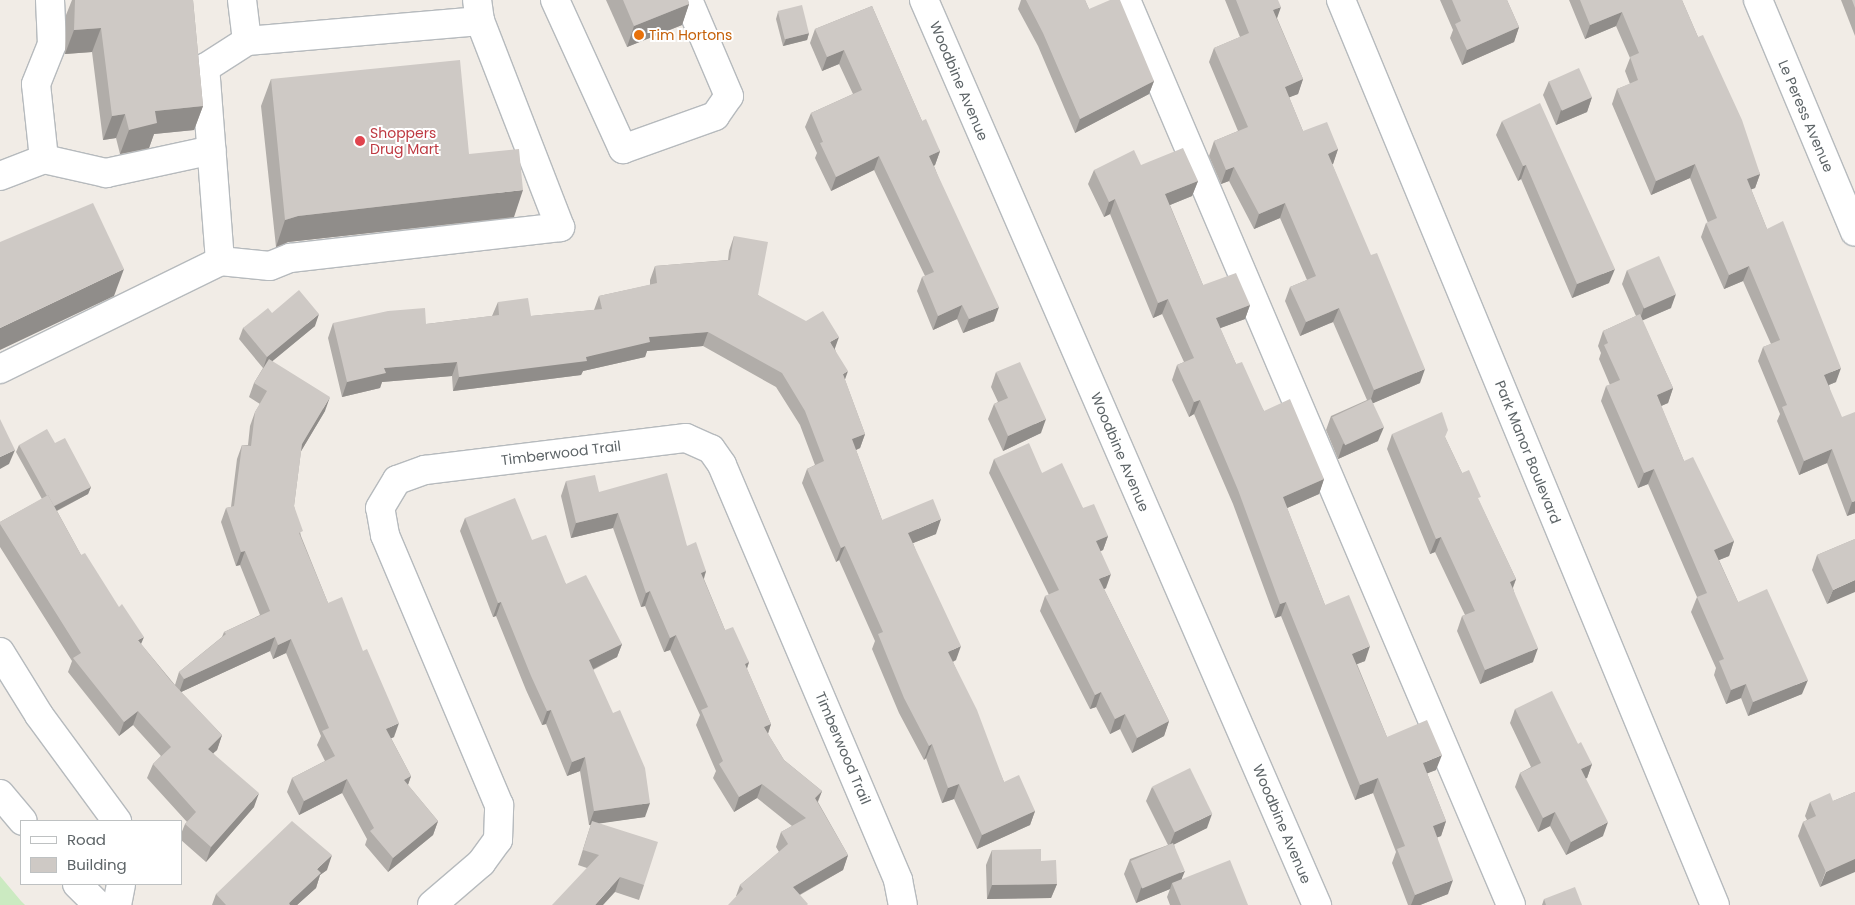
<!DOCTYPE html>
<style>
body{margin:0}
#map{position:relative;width:1855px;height:905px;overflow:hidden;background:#f1ece6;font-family:Poppins,sans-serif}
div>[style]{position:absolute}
.green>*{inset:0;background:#cbeac1}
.roads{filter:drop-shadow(1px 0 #b6babd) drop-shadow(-1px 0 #b6babd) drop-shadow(0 1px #b6babd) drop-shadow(0 -1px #b6babd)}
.minor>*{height:28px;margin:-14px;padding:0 14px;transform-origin:14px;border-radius:14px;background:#fff}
.wall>*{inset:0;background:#b1ada9}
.shaded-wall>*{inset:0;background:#908d8a}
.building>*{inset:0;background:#cec9c5;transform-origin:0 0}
.dots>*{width:14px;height:14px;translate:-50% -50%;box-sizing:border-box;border:2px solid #fff;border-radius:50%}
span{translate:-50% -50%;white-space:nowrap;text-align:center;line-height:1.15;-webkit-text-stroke:4px #fff;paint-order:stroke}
.food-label{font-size:14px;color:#c56008}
.left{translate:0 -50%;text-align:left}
.street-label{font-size:14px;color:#5d6467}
.health-label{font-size:14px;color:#be3a42}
.legend{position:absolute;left:20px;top:820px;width:162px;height:65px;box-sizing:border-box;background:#fff;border:1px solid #bec1c2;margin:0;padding:6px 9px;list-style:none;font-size:15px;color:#5d6467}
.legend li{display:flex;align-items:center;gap:10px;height:25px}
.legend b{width:25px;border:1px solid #bec1c2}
</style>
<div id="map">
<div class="green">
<div style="clip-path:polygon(0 876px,21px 901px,25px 905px,0 905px)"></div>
</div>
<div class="roads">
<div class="minor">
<div style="left:242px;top:0;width:41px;rotate:83deg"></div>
<div style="left:247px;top:41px;width:234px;rotate:-4.9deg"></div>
<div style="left:480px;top:21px;width:21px;rotate:-98deg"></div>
<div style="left:555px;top:0;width:164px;rotate:65.5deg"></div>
<div style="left:623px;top:149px;width:98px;rotate:-19.7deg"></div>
<div style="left:715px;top:116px;width:24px;rotate:-55deg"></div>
<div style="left:729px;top:96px;width:104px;rotate:-113.1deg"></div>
<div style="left:924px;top:0;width:987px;rotate:66.53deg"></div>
<div style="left:1126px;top:0;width:983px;rotate:66.95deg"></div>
<div style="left:1341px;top:0;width:979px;rotate:67.55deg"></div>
<div style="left:1758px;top:0;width:251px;rotate:67.3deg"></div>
<div style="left:44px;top:159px;width:75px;rotate:-96.1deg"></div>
<div style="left:36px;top:84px;width:43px;rotate:-68.2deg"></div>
<div style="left:52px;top:44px;width:44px;rotate:-92.6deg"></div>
<div style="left:0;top:176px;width:47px;rotate:-21.1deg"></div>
<div style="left:44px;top:159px;width:64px;rotate:12.7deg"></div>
<div style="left:106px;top:173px;width:108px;rotate:-12.2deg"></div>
<div style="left:220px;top:261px;width:50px;rotate:5.7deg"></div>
<div style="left:270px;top:266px;width:22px;rotate:-22deg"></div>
<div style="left:290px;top:258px;width:272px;rotate:-6.5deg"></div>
<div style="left:560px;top:227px;width:221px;rotate:-111.2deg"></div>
<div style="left:0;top:369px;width:245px;rotate:-26.1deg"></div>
<div style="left:220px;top:261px;width:194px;rotate:-94.4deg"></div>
<div style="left:205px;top:68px;width:50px;rotate:-32.7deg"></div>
<div style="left:0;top:652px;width:74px;rotate:58.2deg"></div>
<div style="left:39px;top:715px;width:132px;rotate:53.7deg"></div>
<div style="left:0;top:794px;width:35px;rotate:50deg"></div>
<div style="left:77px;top:884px;width:30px;rotate:45deg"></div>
<div style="left:117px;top:905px;width:21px;rotate:-79deg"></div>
<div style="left:432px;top:905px;width:65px;rotate:-40.6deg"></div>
<div style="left:481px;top:863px;width:29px;rotate:-54deg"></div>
<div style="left:498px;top:840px;width:35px;rotate:-88deg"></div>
<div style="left:499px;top:805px;width:293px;rotate:-112.9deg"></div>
<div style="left:385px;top:535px;width:27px;rotate:-100deg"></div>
<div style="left:380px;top:508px;width:33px;rotate:-59deg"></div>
<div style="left:397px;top:480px;width:30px;rotate:-20deg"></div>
<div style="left:425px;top:470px;width:263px;rotate:-7deg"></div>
<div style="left:686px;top:438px;width:27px;rotate:24deg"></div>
<div style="left:711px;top:449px;width:19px;rotate:55deg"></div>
<div style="left:722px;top:465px;width:451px;rotate:67deg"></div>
<div style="left:898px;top:880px;width:25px;rotate:79deg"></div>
</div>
</div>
<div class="wall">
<div style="clip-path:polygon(72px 0,193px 0,203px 106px,194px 130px,154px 134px,149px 148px,120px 154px,116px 138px,103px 140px,92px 52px,65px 54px,66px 15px)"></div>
<div style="clip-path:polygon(606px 0,688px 0,689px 4px,682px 25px,627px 47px)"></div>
<div style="clip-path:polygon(1021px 0,1085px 0,1089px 9px,1154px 81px,1149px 94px,1075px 133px,1038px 46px,1018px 9px)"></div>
<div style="clip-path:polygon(1225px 0,1278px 0,1277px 18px,1303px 79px,1298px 94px,1289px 97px,1303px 131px,1338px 149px,1333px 164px,1332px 164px,1420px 383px,1373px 403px,1378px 441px,1338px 459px,1326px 430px,1331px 416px,1367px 400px,1333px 322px,1300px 336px,1285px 301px,1290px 287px,1307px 280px,1280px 218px,1254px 229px,1229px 181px,1221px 184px,1209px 156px,1214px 141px,1238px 131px,1209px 62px,1214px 48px,1240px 37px)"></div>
<div style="clip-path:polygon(1440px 0,1507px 0,1519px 27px,1514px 42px,1462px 65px,1450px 38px,1453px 30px)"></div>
<div style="clip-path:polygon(1569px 0,1682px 0,1698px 37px,1760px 174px,1755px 188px,1751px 189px,1767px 229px,1836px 382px,1829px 385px,1855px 513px,1847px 516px,1827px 463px,1799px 475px,1777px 421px,1780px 414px,1758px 361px,1763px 347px,1771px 344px,1743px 281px,1724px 289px,1701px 237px,1706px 223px,1708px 223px,1690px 178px,1651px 195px,1612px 104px,1617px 89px,1630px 84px,1625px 71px,1630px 58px,1616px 26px,1585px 39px)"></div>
<div style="clip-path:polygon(1841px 0,1855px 0,1855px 36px)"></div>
<div style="clip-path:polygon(872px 6px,922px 121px,940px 151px,935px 165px,934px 166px,994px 321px,963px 333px,957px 319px,933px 330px,917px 291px,922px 277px,925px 276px,874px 170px,831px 191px,815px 158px,817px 153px,805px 127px,811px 113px,853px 94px,839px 64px,822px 71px,810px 43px,815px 29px)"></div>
<div style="clip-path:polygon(778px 12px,809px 33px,807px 40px,783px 46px,776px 19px)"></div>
<div style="clip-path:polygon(271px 79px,469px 154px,514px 217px,288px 242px,276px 247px,261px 106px)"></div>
<div style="clip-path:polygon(1549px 81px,1592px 97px,1587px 112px,1556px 125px,1543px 95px)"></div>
<div style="clip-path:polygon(1502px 121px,1609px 283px,1572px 298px,1521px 179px,1518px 181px,1496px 135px)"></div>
<div style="clip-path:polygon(1141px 165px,1198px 181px,1192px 196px,1170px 205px,1203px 285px,1250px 305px,1245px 319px,1220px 328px,1236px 364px,1264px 411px,1324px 479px,1319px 494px,1287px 508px,1325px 605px,1365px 661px,1357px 664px,1387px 737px,1436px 770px,1427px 773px,1446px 821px,1441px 836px,1437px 837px,1448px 894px,1420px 905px,1408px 905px,1392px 863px,1396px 852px,1373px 793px,1355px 800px,1281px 616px,1275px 618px,1233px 504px,1194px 414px,1189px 417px,1172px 380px,1177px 365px,1184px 362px,1162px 314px,1153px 318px,1110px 214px,1104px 217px,1088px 184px,1094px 170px)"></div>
<div style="clip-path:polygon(734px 236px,758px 295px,835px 349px,845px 380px,865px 434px,860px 448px,856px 450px,882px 520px,936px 534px,913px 543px,956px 660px,953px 662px,1004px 782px,1035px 811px,1030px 825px,977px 849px,954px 799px,942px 803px,926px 758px,924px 760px,899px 713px,872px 649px,875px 641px,839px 560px,836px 562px,802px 483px,807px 469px,815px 465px,800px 425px,776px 387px,703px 346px,647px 351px,645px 357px,583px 371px,581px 375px,453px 391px,452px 376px,382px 382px,380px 388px,342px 397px,328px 338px,333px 323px,426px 324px,492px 316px,498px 302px,531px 316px,594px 310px,599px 296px,650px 285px,650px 280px,655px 266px,728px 260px,729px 251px)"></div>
<div style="clip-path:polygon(1627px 270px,1671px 308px,1642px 320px,1673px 388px,1668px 403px,1661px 406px,1684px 461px,1734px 541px,1729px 556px,1719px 560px,1738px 602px,1802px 694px,1748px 716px,1741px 698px,1726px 704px,1714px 675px,1716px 668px,1691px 612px,1697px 597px,1648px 484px,1638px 488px,1601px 401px,1606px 386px,1610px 385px,1599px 359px,1601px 353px,1598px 346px,1603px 331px,1636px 316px,1622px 284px)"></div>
<div style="clip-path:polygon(272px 313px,315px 326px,272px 361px,325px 411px,301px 451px,294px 506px,301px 536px,328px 603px,394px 737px,391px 738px,411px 776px,408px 785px,438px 821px,433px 835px,388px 872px,365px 845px,367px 839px,342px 793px,299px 815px,287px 792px,292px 778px,325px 761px,317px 745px,321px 736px,286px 653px,273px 659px,270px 651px,181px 692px,222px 735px,217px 750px,213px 753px,254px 807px,206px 862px,181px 840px,181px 834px,185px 824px,187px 822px,147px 778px,153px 764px,161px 756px,133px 725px,119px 736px,68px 672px,72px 661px,0 547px,0 522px,42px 499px,16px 452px,19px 445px,55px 443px,91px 487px,88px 494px,57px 511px,81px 555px,141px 644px,175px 685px,179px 672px,222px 637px,224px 632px,260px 615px,240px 565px,236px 566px,221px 522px,226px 508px,231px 507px,237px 459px,242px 445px,248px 445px,250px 426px,255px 412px,260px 404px,249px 397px,254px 383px,263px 368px,239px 339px,243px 328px)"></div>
<div style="clip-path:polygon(996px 372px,1041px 433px,1003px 451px,988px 419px,994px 404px,998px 402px,991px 387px)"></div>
<div style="clip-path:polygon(1392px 434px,1445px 437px,1462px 473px,1479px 501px,1516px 579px,1513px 588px,1533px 662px,1480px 684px,1457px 631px,1462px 616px,1465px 615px,1435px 552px,1430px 554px,1387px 449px)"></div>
<div style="clip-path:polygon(994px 459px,1042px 473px,1083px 508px,1108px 536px,1103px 550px,1100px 551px,1106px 588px,1104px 589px,1169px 721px,1164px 736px,1132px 753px,1120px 729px,1110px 734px,1096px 707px,1090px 709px,1040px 611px,1045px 596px,1049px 595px,989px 473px)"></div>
<div style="clip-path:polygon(566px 481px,599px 492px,687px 546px,706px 571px,704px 579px,725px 630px,749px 662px,747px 669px,771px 724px,768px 734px,784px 760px,822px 791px,818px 802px,848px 855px,843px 870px,800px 895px,736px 896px,740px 885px,779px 852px,776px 847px,781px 832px,792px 826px,757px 798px,734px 812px,713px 778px,716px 771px,696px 725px,700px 715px,670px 650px,664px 652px,645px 606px,641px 607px,613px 528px,571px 538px,561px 496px)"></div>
<div style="clip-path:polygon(465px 518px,532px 540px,566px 584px,622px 644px,617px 657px,593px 670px,645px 817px,599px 823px,644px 885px,639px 900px,615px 892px,587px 868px,578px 865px,591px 824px,589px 825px,580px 771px,567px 776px,546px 724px,542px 725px,526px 690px,496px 616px,493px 617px,460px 531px)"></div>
<div style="clip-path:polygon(1855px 539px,1827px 604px,1812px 570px,1817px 555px)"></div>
<div style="clip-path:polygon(1515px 709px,1578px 744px,1592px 764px,1587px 778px,1585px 778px,1603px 836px,1566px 855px,1550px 826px,1538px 832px,1515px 787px,1520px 773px,1531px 767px,1510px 723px)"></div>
<div style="clip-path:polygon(1152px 787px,1207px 828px,1174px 844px,1182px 879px,1248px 905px,1170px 905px,1167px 897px,1170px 889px,1136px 903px,1124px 874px,1130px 859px,1168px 845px,1146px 801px)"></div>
<div style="clip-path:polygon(1855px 792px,1820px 887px,1798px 836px,1803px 822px,1807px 820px,1805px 816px,1810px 802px,1833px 801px)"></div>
<div style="clip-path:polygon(992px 850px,1041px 861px,1057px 884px,1051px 898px,987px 899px,986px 865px)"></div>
<div style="clip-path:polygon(327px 870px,320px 875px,316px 888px,297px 905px,212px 905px,216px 894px)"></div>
<div style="clip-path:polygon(1544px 899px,1582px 905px,1542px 905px)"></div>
</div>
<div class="shaded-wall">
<div style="clip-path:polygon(689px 4px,682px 25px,627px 47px,634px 26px)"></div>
<div style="clip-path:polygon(1281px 7px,1276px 21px,1273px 10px)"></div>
<div style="clip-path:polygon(1622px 12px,1616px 26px,1585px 39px,1590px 25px)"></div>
<div style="clip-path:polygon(1519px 27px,1514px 42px,1462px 65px,1467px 50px)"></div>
<div style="clip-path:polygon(101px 28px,92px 52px,65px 54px,74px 30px)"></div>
<div style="clip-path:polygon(809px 33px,807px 40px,783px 46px,786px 39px)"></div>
<div style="clip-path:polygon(844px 50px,839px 64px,822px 71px,827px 57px)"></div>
<div style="clip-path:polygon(1303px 79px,1298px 94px,1280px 101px,1285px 87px)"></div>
<div style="clip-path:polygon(1154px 81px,1149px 94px,1075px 133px,1080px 119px)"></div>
<div style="clip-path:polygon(1592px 97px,1587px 112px,1556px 125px,1561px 110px)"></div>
<div style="clip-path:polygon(203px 106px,194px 130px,154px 134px,149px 148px,120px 154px,129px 130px,155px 111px)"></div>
<div style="clip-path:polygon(125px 114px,116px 138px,103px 140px,112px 116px)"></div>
<div style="clip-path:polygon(1338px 149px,1333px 164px,1322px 168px,1328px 154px)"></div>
<div style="clip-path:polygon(940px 151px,935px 165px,924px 170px,929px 156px)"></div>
<div style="clip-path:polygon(879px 156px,874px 170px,831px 191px,836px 177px)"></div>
<div style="clip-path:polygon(1695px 164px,1690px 178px,1651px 195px,1656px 181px)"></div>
<div style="clip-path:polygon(1526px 165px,1521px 179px,1518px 181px,1523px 166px)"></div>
<div style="clip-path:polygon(1234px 167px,1229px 181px,1221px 184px,1226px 170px)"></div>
<div style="clip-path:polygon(1760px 174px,1755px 188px,1742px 193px,1747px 179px)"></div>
<div style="clip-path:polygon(1198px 181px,1192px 196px,1160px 209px,1165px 194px)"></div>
<div style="clip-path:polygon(523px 190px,514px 217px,288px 242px,276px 247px,285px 220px,298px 216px)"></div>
<div style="clip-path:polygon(1115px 199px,1110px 214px,1104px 217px,1109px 202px)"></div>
<div style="clip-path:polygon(1285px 203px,1280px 218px,1254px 229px,1259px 214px)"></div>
<div style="clip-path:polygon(1749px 266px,1743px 281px,1724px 289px,1729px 275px)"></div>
<div style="clip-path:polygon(124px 269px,114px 296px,0 350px,0 328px)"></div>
<div style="clip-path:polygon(1615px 269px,1609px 283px,1572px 298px,1577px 284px)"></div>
<div style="clip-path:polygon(1676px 294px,1671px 308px,1639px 322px,1644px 307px)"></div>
<div style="clip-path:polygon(1168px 299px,1162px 314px,1153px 318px,1158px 303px)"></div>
<div style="clip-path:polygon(962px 305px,957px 319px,933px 330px,938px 316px)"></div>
<div style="clip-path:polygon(1250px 305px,1245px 319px,1210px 332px,1216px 318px)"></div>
<div style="clip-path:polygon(999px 307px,994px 321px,963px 333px,969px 319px)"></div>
<div style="clip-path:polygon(1339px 308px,1333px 322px,1300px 336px,1306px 322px)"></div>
<div style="clip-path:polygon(319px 314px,315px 326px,263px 369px,267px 357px)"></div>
<div style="clip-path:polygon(708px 332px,703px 346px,647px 351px,645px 357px,583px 371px,581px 375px,453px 391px,459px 377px,586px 357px,649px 337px)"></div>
<div style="clip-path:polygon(839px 337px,834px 351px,830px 342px)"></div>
<div style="clip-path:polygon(457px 362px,452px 376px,382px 382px,380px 388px,342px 397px,347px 382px,384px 368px)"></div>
<div style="clip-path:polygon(1841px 368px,1836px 382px,1819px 389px,1824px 375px)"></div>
<div style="clip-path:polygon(1425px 369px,1420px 383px,1369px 405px,1374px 390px)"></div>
<div style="clip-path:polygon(848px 371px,843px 385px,843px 374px)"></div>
<div style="clip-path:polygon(1673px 388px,1668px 403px,1652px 410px,1657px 395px)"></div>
<div style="clip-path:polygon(330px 397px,325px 411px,297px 458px,302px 444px)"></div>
<div style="clip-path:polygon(1200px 400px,1194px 414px,1189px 417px,1194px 402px)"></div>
<div style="clip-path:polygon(1046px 419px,1041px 433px,1003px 451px,1008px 436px)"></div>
<div style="clip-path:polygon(1384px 427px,1378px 441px,1338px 459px,1343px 444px)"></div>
<div style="clip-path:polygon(865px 434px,860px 448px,847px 454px,852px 439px)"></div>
<div style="clip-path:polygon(1832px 449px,1827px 463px,1799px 475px,1804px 461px)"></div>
<div style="clip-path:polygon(15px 450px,9px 464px,0 469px,0 457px)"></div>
<div style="clip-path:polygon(1654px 469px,1648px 484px,1638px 488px,1644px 473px)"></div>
<div style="clip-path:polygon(1324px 479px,1319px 494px,1278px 512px,1283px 497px)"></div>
<div style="clip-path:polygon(91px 487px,88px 494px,50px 514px,53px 507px)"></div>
<div style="clip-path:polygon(1855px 501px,1855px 513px,1847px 516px,1852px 502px)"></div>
<div style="clip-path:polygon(618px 513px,613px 528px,571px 538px,576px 523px)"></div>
<div style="clip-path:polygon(941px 519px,936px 534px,903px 547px,908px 533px)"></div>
<div style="clip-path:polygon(1108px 536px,1103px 550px,1090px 556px,1096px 541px)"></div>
<div style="clip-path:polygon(1441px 537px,1435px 552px,1430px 554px,1436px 539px)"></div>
<div style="clip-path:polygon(1734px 541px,1729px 556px,1709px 564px,1714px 550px)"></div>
<div style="clip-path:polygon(845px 546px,839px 560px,836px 562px,841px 548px)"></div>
<div style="clip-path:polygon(245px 551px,240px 565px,236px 566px,241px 552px)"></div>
<div style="clip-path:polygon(706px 571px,701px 586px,701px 573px)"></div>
<div style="clip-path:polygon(1111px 574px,1106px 588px,1094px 594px,1099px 579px)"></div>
<div style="clip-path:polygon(1516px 579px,1510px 594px,1510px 582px)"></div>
<div style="clip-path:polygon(1855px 580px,1855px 592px,1827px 604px,1833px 590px)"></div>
<div style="clip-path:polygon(650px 591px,645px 606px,641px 607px,646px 593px)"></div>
<div style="clip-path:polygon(501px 602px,496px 616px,493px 617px,498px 603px)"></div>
<div style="clip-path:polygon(1286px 602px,1281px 616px,1275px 618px,1280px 604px)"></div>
<div style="clip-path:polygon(676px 635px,670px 650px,664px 652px,670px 638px)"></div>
<div style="clip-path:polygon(144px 637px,138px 651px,138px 640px)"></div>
<div style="clip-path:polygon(275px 637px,270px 651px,179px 693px,184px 679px)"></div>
<div style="clip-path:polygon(291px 639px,286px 653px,273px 659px,278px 645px)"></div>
<div style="clip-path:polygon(622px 644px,617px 657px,583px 674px,589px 660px)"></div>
<div style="clip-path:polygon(961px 646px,956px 660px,942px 666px,948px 652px)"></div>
<div style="clip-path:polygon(1370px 646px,1365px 661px,1347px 668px,1352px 654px)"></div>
<div style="clip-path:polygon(1538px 648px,1533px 662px,1480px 684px,1485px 670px)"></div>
<div style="clip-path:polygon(749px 662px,744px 676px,745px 664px)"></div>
<div style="clip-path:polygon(1808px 680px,1802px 694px,1748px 716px,1753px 702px)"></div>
<div style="clip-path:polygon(1746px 684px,1741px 698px,1726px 704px,1731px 690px)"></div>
<div style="clip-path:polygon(1101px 692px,1096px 707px,1090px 709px,1095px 695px)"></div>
<div style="clip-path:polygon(551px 710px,546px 724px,542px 725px,547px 711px)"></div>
<div style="clip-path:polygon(138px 711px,133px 725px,119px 736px,124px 722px)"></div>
<div style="clip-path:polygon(1125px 714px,1120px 729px,1110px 734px,1115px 719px)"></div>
<div style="clip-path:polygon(1169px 721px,1164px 736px,1132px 753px,1137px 738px)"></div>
<div style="clip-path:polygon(399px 723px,394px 737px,381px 743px,386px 729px)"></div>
<div style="clip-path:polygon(771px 724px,766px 739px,764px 727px)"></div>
<div style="clip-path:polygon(222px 735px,217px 750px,202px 763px,208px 749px)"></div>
<div style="clip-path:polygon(932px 744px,926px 758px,924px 760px,929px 746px)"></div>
<div style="clip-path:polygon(1442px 755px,1436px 770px,1418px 777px,1423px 763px)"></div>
<div style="clip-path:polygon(585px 757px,580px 771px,567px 776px,572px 762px)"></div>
<div style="clip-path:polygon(1592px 764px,1587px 778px,1576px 783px,1581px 769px)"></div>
<div style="clip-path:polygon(411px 776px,406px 790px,404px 780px)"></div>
<div style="clip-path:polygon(1378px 778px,1373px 793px,1355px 800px,1360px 785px)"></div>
<div style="clip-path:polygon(347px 779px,342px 793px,299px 815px,304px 801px)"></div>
<div style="clip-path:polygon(762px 784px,757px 798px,734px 812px,739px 797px)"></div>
<div style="clip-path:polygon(959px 784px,954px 799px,942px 803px,948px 788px)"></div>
<div style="clip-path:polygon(822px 791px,816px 805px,815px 798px)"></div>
<div style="clip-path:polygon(259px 793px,254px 807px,206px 862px,211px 847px)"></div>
<div style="clip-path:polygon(650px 803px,645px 817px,589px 825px,594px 811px)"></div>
<div style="clip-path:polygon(1035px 811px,1030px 825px,977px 849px,982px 835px)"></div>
<div style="clip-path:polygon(1555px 812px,1550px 826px,1538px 832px,1543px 818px)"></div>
<div style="clip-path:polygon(1212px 814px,1207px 828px,1169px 847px,1175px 832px)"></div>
<div style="clip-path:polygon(438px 821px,433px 835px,388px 872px,393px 858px)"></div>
<div style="clip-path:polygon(1446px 821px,1441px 836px,1428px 841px,1433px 826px)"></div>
<div style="clip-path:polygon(1608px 822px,1603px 836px,1566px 855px,1571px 842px)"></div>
<div style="clip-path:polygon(1855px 854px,1855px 872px,1820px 887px,1826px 872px)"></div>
<div style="clip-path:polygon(332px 855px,327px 870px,320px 875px,316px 888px,297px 905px,288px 905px,317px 869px)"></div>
<div style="clip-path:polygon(848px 855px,843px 870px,788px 901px,793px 887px)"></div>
<div style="clip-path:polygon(1185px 871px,1179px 885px,1172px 883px,1170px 889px,1136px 903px,1141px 888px)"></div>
<div style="clip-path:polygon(620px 877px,615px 892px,603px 905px,595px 905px)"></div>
<div style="clip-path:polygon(1453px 880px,1448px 894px,1420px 905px,1411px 905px,1415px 895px)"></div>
<div style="clip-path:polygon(1057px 884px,1051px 898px,987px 899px,992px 885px)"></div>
</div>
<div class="building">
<div style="clip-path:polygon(75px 0,193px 0,203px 106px,155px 111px,157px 123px,129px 130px,125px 114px,112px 116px,101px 28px,74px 30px)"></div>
<div style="clip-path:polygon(623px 0,688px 0,689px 4px,634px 26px)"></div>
<div style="clip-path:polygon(1026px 0,1085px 0,1089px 9px,1110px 0,1120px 0,1154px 81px,1080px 119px,1043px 33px)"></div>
<div style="clip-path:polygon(1236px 0,1278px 0,1281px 7px,1273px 10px,1303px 79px,1285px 87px,1303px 131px,1327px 122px,1338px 149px,1328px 154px,1371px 255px,1377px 253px,1425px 369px,1374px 390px,1339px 308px,1306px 322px,1290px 287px,1316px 276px,1285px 203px,1259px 214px,1234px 167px,1226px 170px,1214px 141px,1248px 127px,1214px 48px,1249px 33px)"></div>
<div style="clip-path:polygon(1452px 0,1507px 0,1519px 27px,1467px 50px,1455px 24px,1461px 21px)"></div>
<div style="clip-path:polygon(1580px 0,1682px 0,1698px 37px,1703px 35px,1742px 120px,1760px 174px,1747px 179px,1767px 229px,1783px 221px,1841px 368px,1824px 375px,1842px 417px,1855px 412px,1855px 501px,1852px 502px,1832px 449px,1804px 461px,1782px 407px,1787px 405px,1763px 347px,1780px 340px,1749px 266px,1729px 275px,1706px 223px,1717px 218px,1695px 164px,1656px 181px,1617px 89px,1638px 80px,1630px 57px,1639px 53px,1622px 12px,1590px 25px)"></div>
<div style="clip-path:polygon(1852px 0,1855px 0,1855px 8px)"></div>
<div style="left:802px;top:5px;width:29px;height:25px;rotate:76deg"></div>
<div style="clip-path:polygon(872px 6px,922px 121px,926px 119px,940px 151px,929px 156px,999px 307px,969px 319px,962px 305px,938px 316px,922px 277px,934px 272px,879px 156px,836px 177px,820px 143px,823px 142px,811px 113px,862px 90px,844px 50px,827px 57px,815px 29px)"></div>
<div style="clip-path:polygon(460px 60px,469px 154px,519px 149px,523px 190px,298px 216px,285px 220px,271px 79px)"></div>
<div style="left:1579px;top:68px;width:32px;height:33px;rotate:66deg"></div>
<div style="clip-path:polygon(1540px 103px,1615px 269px,1577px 284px,1526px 165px,1523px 166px,1502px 121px)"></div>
<div style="clip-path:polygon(1183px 148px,1198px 181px,1165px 194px,1203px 285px,1236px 273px,1250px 305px,1216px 318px,1236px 364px,1242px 362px,1264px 411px,1290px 399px,1324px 479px,1283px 497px,1325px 605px,1349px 595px,1370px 646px,1352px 654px,1387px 737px,1427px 720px,1442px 755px,1423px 763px,1446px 821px,1433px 826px,1453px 880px,1415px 895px,1397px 849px,1405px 846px,1378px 778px,1360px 785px,1286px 602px,1280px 604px,1238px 490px,1200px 400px,1194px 402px,1177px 365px,1194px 358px,1168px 299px,1158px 303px,1115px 199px,1109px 202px,1094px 170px,1134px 150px,1141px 165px)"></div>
<div style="clip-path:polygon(93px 203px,124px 269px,0 328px,0 242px)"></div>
<div style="clip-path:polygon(734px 236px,768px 242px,758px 295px,806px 321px,823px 311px,839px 337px,830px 342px,848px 371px,843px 374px,865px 434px,852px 439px,882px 520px,933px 499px,941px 519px,908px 533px,961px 646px,948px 652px,977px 710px,1004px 782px,1019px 775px,1035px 811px,982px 835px,959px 784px,948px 788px,932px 744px,929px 746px,904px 698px,878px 634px,883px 632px,845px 546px,841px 548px,807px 469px,824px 461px,805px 411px,782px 373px,708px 332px,649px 337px,650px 342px,586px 357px,587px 361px,459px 377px,457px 362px,384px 368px,386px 373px,347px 382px,333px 323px,388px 311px,425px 308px,426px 324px,499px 315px,498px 302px,528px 298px,531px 316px,602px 309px,599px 296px,657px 283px,655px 266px,730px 260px)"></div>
<div style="left:1659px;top:256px;width:42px;height:35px;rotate:66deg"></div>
<div style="clip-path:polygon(299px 290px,319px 314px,267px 357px,243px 328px,268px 308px,272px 313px)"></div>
<div style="clip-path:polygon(1640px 314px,1673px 388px,1657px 395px,1684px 461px,1693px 457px,1734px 541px,1714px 550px,1738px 602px,1767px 589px,1808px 680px,1753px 702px,1746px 684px,1731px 690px,1719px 661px,1724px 659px,1697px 597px,1707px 593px,1654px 469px,1644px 473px,1606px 386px,1620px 380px,1604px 345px,1608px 343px,1603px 331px)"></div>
<div style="clip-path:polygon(269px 359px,330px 397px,302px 444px,294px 506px,303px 531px,299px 533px,328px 603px,342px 597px,363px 651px,367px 649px,399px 723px,386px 729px,411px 776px,404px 780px,438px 821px,393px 858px,370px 831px,374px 828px,347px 779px,304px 801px,292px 778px,335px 756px,322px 731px,329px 728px,291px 639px,278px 645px,275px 637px,184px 679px,179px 672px,226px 634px,224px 632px,270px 611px,245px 551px,241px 552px,226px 508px,234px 506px,242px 445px,251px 446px,255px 412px,267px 391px,254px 383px)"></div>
<div style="clip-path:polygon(1020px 362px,1046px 419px,1008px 436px,994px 404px,1008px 398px,996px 372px)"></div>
<div style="left:1371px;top:399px;width:31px;height:43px;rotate:65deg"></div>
<div style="clip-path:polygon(1442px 412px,1448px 430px,1445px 437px,1462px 473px,1469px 470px,1481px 497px,1478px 498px,1516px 579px,1510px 582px,1538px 648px,1485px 670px,1462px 616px,1475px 611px,1441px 537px,1436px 539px,1392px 434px)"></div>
<div style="clip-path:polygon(0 419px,15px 450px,0 457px)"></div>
<div style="clip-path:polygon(47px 429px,55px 443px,65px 438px,91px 487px,54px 506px,48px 495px,47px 496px,19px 445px)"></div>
<div style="clip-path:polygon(1029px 443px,1042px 473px,1062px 463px,1083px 508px,1094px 504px,1108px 536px,1096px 541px,1111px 574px,1099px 579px,1169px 721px,1137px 738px,1125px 714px,1115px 719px,1101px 692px,1095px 695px,1045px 596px,1059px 590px,994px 459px)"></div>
<div style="clip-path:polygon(667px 473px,687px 546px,696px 542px,706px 571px,701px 573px,725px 630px,733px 627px,749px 662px,745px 664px,771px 724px,764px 727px,784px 760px,822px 791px,815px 798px,848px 855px,793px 887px,808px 904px,807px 905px,728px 905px,743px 889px,740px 885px,788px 844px,781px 832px,806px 818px,762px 784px,739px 797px,719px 764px,723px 761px,701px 710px,708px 707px,676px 635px,670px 638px,650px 591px,646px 593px,618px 513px,576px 523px,566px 481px,595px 475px,599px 492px)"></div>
<div style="clip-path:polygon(48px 495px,81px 555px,85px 553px,119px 607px,122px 604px,144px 637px,138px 640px,170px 680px,222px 735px,208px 749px,259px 793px,211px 847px,185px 824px,196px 812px,153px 764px,171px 747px,138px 711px,124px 722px,73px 658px,81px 653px,0 524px,0 522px)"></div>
<div style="clip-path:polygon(515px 498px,532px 540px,546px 535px,566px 584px,586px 575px,622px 644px,589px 660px,613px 713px,620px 710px,645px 768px,650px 803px,594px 811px,585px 757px,572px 762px,551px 710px,547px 711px,531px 676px,501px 602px,498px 603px,465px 518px)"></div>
<div style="clip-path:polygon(1855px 539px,1855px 580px,1833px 590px,1817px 555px)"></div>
<div style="clip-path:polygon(1552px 691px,1578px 744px,1581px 742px,1592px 764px,1581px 769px,1608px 822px,1571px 842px,1555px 812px,1543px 818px,1520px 773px,1541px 763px,1515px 709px)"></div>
<div style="left:1190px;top:768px;width:51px;height:42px;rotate:64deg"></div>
<div style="clip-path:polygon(1855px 792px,1855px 859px,1826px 872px,1803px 822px,1816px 816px,1810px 802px,1830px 793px,1833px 801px)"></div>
<div style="clip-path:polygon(292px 821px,332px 855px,317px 869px,321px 873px,289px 903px,290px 905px,226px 905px,216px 894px)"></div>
<div style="clip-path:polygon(592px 821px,658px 842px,644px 885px,620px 877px,595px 905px,552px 905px,599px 855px,583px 850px)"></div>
<div style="left:1173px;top:843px;width:30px;height:46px;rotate:67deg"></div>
<div style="clip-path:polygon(1041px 849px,1041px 861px,1056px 860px,1057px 884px,992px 885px,992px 850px)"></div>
<div style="clip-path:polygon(1230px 860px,1248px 905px,1181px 905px,1172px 883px)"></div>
<div style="clip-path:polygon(1575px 887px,1582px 905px,1546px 905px,1544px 899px)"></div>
</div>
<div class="dots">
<div style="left:639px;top:35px;background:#e8710a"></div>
<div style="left:360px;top:141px;background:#e0444e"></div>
</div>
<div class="food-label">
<span class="left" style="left:649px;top:35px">Tim Hortons</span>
</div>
<div class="street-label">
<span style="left:959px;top:81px;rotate:67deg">Woodbine Avenue</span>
<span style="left:1806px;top:116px;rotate:67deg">Le Peress Avenue</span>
<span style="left:1120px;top:452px;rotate:67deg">Woodbine Avenue</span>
<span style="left:1528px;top:452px;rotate:68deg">Park Manor Boulevard</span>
<span style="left:561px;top:453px;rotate:-7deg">Timberwood Trail</span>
<span style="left:843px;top:748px;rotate:67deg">Timberwood Trail</span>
<span style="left:1282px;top:824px;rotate:67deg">Woodbine Avenue</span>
</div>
<div class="health-label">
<span class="left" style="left:370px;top:141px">Shoppers<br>Drug Mart</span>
</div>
<ul class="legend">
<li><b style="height:6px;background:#fff"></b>Road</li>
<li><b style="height:14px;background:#cec9c5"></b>Building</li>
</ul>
</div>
